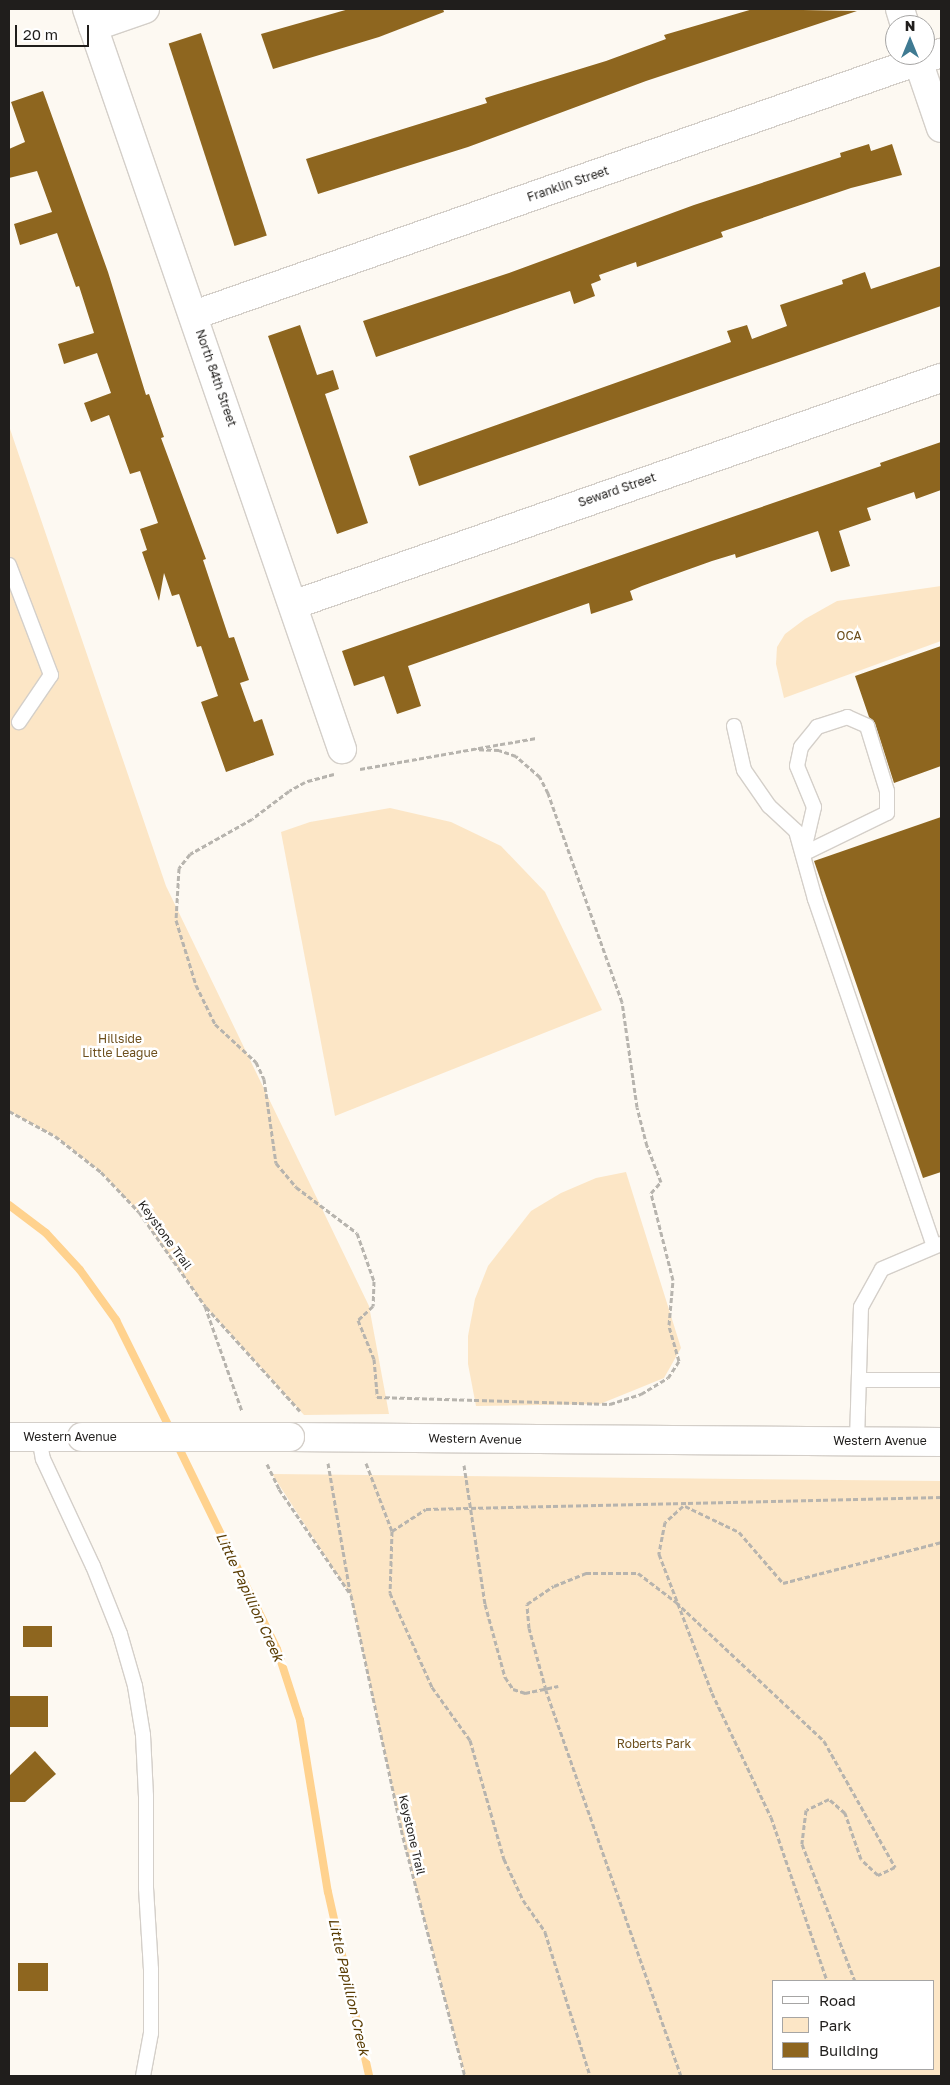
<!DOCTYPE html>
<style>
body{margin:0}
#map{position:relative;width:950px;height:2085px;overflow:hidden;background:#fdf9f2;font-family:"Golos Text",sans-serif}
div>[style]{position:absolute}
.green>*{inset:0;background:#fce6c6}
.stream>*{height:8px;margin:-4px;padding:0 4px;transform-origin:4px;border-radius:4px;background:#ffd28e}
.building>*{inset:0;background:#8e661f;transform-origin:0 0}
.path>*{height:3px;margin-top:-1.5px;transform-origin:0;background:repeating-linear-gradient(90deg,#b7b4ae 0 5px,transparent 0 7.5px)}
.roads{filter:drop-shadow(1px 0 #d4cfc9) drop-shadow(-1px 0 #d4cfc9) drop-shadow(0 1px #d4cfc9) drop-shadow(0 -1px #d4cfc9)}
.lane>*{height:14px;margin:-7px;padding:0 7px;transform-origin:7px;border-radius:7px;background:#fff}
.street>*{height:28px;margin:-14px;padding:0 14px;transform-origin:14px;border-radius:14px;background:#fff}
.secondary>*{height:28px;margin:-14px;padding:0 14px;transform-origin:14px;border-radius:14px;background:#fff}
.bridges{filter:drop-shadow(1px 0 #d4cfc9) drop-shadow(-1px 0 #d4cfc9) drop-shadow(0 1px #d4cfc9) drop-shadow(0 -1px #d4cfc9)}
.secondary-bridge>*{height:28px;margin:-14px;padding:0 14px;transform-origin:14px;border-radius:14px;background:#fff}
span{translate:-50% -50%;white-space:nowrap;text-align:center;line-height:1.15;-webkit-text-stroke:5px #fff;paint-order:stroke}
.street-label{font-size:12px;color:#201e1c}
.park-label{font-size:12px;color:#6c4e1b}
.water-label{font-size:14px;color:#5a3d04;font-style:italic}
.frame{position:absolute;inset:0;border:10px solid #201e1c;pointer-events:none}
.legend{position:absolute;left:772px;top:1980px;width:162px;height:90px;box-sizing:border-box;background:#fff;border:1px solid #a6a5a4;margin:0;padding:6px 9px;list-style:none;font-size:15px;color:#201e1c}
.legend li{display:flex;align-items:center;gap:10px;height:25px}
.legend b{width:25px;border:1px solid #a6a5a4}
.north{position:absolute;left:885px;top:15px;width:50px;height:50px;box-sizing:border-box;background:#fff;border:1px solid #a6a5a4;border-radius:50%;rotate:0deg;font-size:14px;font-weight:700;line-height:20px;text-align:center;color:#201e1c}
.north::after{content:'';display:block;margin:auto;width:18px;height:22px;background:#3f7a92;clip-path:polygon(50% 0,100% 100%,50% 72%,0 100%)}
.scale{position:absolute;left:15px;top:25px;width:74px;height:22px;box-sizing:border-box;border:2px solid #201e1c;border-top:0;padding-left:6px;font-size:15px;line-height:18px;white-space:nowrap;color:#201e1c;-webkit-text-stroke:4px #fff;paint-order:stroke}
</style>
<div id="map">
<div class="green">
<div style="clip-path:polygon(9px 426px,166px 886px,369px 1306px,389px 1414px,304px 1415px,205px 1306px,139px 1212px,101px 1172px,55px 1136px,9px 1111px)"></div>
<div style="clip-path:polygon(941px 586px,941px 641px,784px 698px,776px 664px,777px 647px,785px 634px,805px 619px,837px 601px)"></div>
<div style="clip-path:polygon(390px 808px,451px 822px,501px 846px,545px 892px,602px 1010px,335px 1116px,281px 832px,310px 822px)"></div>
<div style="clip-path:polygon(626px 1172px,681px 1348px,664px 1378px,600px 1404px,476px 1406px,468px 1364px,468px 1336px,475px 1299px,488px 1266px,531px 1211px,561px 1193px,596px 1178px)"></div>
<div style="clip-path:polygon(evenodd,272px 1474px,941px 1481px,941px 2076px,465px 2076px,403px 1837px,351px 1596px,272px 1474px,934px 1981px,934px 2069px,774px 2069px,774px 1981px,934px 1981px)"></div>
</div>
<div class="stream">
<div style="left:9px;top:1205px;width:46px;rotate:37.1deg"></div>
<div style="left:46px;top:1233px;width:50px;rotate:47.4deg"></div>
<div style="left:80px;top:1270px;width:62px;rotate:54.2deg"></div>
<div style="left:116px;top:1320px;width:124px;rotate:63.6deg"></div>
<div style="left:176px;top:1442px;width:230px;rotate:64deg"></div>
<div style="left:277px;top:1649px;width:75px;rotate:72.1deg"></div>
<div style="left:300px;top:1720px;width:174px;rotate:80.8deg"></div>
<div style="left:328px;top:1892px;width:189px;rotate:77.4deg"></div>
</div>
<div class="building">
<div style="clip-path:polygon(349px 9px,443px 9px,444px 12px,379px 37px,273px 69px,261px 34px)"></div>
<div style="clip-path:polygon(753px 9px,857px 11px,646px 81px,468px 147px,318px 194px,306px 159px,487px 103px,485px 98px,606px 61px,666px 39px,664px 35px)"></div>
<div style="left:201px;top:33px;width:213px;height:34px;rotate:72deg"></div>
<div style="clip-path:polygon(43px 91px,108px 272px,146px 395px,149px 394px,164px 437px,161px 438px,206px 559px,203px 560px,229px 638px,234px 637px,249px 680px,240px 683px,254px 722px,262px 719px,274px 755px,226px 772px,201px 702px,218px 696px,201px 646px,197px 647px,179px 594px,172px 596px,164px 573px,159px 601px,142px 552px,147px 550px,140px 529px,158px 523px,140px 471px,130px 474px,109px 415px,91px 422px,84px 403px,111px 393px,97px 353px,64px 364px,58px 344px,94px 333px,79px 286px,76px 287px,57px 233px,20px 245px,14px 224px,52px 212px,37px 171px,9px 178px,9px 149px,25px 142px,11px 102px)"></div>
<div style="clip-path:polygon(869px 144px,871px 151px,892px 144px,902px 175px,851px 188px,721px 232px,723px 237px,637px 267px,636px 262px,599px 275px,601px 280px,591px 284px,595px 296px,574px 304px,570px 291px,376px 357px,363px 321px,509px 273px,694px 205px,841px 157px,840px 153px)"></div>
<div style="clip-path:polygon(941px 266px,941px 306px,419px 486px,409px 456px,731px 342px,727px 331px,747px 325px,752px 339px,787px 326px,780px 305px,843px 284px,842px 280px,865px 272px,871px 289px)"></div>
<div style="clip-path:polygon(300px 325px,317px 375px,333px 370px,339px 389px,325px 394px,368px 523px,337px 534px,268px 336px)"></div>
<div style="clip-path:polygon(941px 442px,941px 490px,916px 499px,914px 492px,867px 508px,871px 520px,839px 531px,850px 566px,831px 572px,818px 531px,736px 558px,735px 554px,712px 561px,642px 586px,630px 591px,633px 600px,591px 614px,589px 603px,408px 666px,421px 706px,397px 714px,384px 676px,354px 686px,342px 651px,881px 466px,880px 463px)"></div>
<div style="clip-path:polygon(941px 646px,941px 766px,894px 783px,875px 723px,869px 717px,855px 676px)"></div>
<div style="clip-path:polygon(941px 817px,941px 1172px,923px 1178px,814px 861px)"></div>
<div style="left:23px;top:1626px;width:29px;height:21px"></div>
<div style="left:9px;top:1696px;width:39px;height:31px"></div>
<div style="clip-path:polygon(35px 1751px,56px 1774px,25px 1802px,9px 1802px,9px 1776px)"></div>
<div style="left:18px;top:1963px;width:30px;height:28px"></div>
</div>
<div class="path">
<div style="left:360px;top:769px;width:179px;rotate:-10deg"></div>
<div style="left:334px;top:774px;width:30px;rotate:165deg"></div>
<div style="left:305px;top:782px;width:18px;rotate:151deg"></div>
<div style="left:289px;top:791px;width:46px;rotate:142.9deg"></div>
<div style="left:252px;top:819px;width:71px;rotate:150.6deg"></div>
<div style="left:190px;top:854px;width:18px;rotate:128deg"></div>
<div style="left:179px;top:868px;width:52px;rotate:93.3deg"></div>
<div style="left:176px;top:920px;width:68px;rotate:72.9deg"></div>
<div style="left:196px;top:985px;width:43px;rotate:64deg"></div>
<div style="left:215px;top:1024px;width:56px;rotate:42.8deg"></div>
<div style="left:256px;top:1062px;width:19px;rotate:65deg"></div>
<div style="left:264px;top:1079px;width:85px;rotate:81.9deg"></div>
<div style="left:276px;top:1163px;width:31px;rotate:50deg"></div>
<div style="left:296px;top:1187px;width:76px;rotate:37deg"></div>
<div style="left:357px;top:1233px;width:51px;rotate:70.5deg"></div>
<div style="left:374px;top:1281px;width:25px;rotate:92deg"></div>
<div style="left:373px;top:1306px;width:21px;rotate:137deg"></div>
<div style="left:358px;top:1320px;width:42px;rotate:67.7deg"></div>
<div style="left:374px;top:1359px;width:38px;rotate:85deg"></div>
<div style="left:377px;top:1397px;width:233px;rotate:1.7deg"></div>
<div style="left:610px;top:1404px;width:33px;rotate:-18deg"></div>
<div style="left:641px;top:1394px;width:31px;rotate:-31deg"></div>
<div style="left:668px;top:1378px;width:20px;rotate:-57deg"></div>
<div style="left:679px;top:1361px;width:37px;rotate:-106deg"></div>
<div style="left:669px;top:1325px;width:45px;rotate:-84.9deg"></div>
<div style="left:673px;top:1280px;width:90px;rotate:-104.2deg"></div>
<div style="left:651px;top:1193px;width:15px;rotate:-48deg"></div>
<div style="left:661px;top:1182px;width:39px;rotate:-111deg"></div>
<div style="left:647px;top:1146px;width:40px;rotate:-104.4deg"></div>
<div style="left:637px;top:1107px;width:106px;rotate:-98.1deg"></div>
<div style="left:622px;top:1002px;width:222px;rotate:-109.5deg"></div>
<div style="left:548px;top:793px;width:18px;rotate:-117deg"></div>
<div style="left:540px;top:777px;width:32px;rotate:-139deg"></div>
<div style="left:516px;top:756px;width:18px;rotate:-161deg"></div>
<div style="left:499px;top:750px;width:23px;rotate:-178deg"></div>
<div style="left:9px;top:1111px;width:52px;rotate:28.5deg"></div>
<div style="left:55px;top:1136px;width:58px;rotate:38deg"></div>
<div style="left:101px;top:1172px;width:55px;rotate:46.5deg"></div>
<div style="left:139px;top:1212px;width:115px;rotate:54.9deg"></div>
<div style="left:205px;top:1306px;width:111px;rotate:70.6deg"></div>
<div style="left:206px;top:1307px;width:140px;rotate:47.9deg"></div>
<div style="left:328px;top:1463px;width:131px;rotate:80.3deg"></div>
<div style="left:366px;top:1463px;width:73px;rotate:69.1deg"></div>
<div style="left:392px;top:1531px;width:62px;rotate:91.8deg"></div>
<div style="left:390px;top:1593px;width:103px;rotate:65.9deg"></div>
<div style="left:432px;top:1687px;width:65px;rotate:54.4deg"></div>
<div style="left:470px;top:1740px;width:124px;rotate:74.1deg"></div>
<div style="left:504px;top:1859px;width:45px;rotate:65.1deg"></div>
<div style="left:523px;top:1900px;width:39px;rotate:55deg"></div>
<div style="left:545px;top:1932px;width:151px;rotate:72.6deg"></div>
<div style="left:267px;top:1464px;width:28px;rotate:64deg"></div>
<div style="left:279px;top:1489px;width:128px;rotate:55.8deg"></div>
<div style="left:351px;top:1595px;width:248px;rotate:77.9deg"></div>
<div style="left:403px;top:1837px;width:247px;rotate:75.5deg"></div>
<div style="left:464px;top:1465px;width:141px;rotate:81.4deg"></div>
<div style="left:485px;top:1604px;width:76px;rotate:74.7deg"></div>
<div style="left:505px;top:1677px;width:14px;rotate:56deg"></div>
<div style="left:513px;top:1689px;width:13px;rotate:18deg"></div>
<div style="left:525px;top:1693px;width:34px;rotate:-12deg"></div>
<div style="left:683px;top:1506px;width:24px;rotate:138deg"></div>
<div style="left:665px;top:1522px;width:33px;rotate:101deg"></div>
<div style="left:659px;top:1554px;width:149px;rotate:69.1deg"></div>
<div style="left:712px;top:1693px;width:137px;rotate:64.6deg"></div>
<div style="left:771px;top:1817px;width:173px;rotate:71.1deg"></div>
<div style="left:685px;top:1506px;width:60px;rotate:25.7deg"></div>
<div style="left:739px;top:1532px;width:67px;rotate:49.2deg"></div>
<div style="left:783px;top:1583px;width:163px;rotate:-14.5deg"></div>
<div style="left:392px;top:1531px;width:40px;rotate:-32.9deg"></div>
<div style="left:426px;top:1509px;width:515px;rotate:-1.33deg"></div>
<div style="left:681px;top:2076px;width:409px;rotate:-109.3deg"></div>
<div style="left:546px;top:1690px;width:64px;rotate:-105.3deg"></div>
<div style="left:529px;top:1628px;width:24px;rotate:-95deg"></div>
<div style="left:527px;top:1604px;width:32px;rotate:-34deg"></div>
<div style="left:554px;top:1586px;width:35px;rotate:-22deg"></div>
<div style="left:586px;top:1573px;width:52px"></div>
<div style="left:638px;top:1573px;width:48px;rotate:37.3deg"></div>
<div style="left:676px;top:1602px;width:203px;rotate:43.2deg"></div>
<div style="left:824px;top:1741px;width:145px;rotate:60.6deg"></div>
<div style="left:895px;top:1867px;width:19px;rotate:155deg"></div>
<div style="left:878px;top:1875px;width:23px;rotate:-137deg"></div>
<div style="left:861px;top:1859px;width:49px;rotate:-109.2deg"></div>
<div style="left:845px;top:1813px;width:21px;rotate:-139deg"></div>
<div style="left:829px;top:1799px;width:25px;rotate:154deg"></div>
<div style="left:806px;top:1810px;width:34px;rotate:97deg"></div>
<div style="left:802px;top:1844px;width:147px;rotate:68.9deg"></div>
</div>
<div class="roads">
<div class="lane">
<div style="left:9px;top:565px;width:118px;rotate:69.1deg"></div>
<div style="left:51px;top:675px;width:57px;rotate:124.2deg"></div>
<div style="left:847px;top:717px;width:22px;rotate:24deg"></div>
<div style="left:867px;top:726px;width:68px;rotate:72.9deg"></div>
<div style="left:887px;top:791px;width:22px;rotate:90deg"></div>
<div style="left:887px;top:813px;width:93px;rotate:154deg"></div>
<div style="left:803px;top:854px;width:48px;rotate:-76.8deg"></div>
<div style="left:814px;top:807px;width:44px;rotate:-112.5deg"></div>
<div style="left:797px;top:766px;width:19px;rotate:-78deg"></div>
<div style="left:801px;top:747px;width:26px;rotate:-51deg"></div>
<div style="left:817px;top:727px;width:32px;rotate:-18deg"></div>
<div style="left:734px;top:726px;width:45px;rotate:77.2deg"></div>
<div style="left:744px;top:770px;width:44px;rotate:55.2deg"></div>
<div style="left:769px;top:806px;width:37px;rotate:43deg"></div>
<div style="left:796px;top:831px;width:71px;rotate:74.4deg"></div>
<div style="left:815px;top:899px;width:367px;rotate:71.1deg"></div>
<div style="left:859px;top:1380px;width:82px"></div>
<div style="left:39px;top:1437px;width:22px;rotate:80deg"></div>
<div style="left:43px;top:1459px;width:118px;rotate:65deg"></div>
<div style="left:93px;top:1566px;width:73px;rotate:68.3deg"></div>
<div style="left:120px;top:1634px;width:54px;rotate:73.9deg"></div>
<div style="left:135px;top:1686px;width:50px;rotate:80.7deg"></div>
<div style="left:143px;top:1735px;width:61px;rotate:87.2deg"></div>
<div style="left:146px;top:1796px;width:92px;rotate:90deg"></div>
<div style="left:146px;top:1888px;width:81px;rotate:86.5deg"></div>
<div style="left:151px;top:1969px;width:64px;rotate:90deg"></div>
<div style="left:151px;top:2033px;width:44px;rotate:100.5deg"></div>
<div style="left:857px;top:1441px;width:134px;rotate:-88.3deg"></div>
<div style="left:861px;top:1307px;width:43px;rotate:-61.1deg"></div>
<div style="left:882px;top:1269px;width:64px;rotate:-23deg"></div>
</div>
<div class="street">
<div style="left:87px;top:9px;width:783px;rotate:70.99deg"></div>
<div style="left:900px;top:9px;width:17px;rotate:73deg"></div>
<div style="left:93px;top:27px;width:55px;rotate:-19.1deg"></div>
<div style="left:916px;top:55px;width:77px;rotate:71.1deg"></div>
<div style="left:194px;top:315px;width:792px;rotate:-19.33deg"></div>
<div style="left:293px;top:605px;width:687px;rotate:-19.31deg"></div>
</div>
<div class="secondary">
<div style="left:9px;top:1437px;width:73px"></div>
<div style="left:290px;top:1437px;width:651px;rotate:0.44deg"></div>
</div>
</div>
<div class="bridges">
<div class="secondary-bridge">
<div style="left:82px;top:1437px;width:208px"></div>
</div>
</div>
<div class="street-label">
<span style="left:568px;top:184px;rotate:-19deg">Franklin Street</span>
<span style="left:216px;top:378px;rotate:71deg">North 84th Street</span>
<span style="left:617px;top:490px;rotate:-19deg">Seward Street</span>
<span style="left:165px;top:1235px;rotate:54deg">Keystone Trail</span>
<span style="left:70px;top:1437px">Western Avenue</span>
<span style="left:475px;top:1439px;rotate:1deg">Western Avenue</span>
<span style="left:880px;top:1441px">Western Avenue</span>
<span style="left:412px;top:1835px;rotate:77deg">Keystone Trail</span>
</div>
<div class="park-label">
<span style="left:849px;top:636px">OCA</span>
<span style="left:120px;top:1046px">Hillside<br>Little League</span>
<span style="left:654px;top:1744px">Roberts Park</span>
</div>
<div class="water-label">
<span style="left:250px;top:1597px;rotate:65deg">Little Papillion Creek</span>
<span style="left:349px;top:1987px;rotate:77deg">Little Papillion Creek</span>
</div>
<div class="frame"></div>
<ul class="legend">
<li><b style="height:6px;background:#fff"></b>Road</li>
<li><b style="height:14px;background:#fce6c6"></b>Park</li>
<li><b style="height:14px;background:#8e661f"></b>Building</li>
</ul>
<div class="north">N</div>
<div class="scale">20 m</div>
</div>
